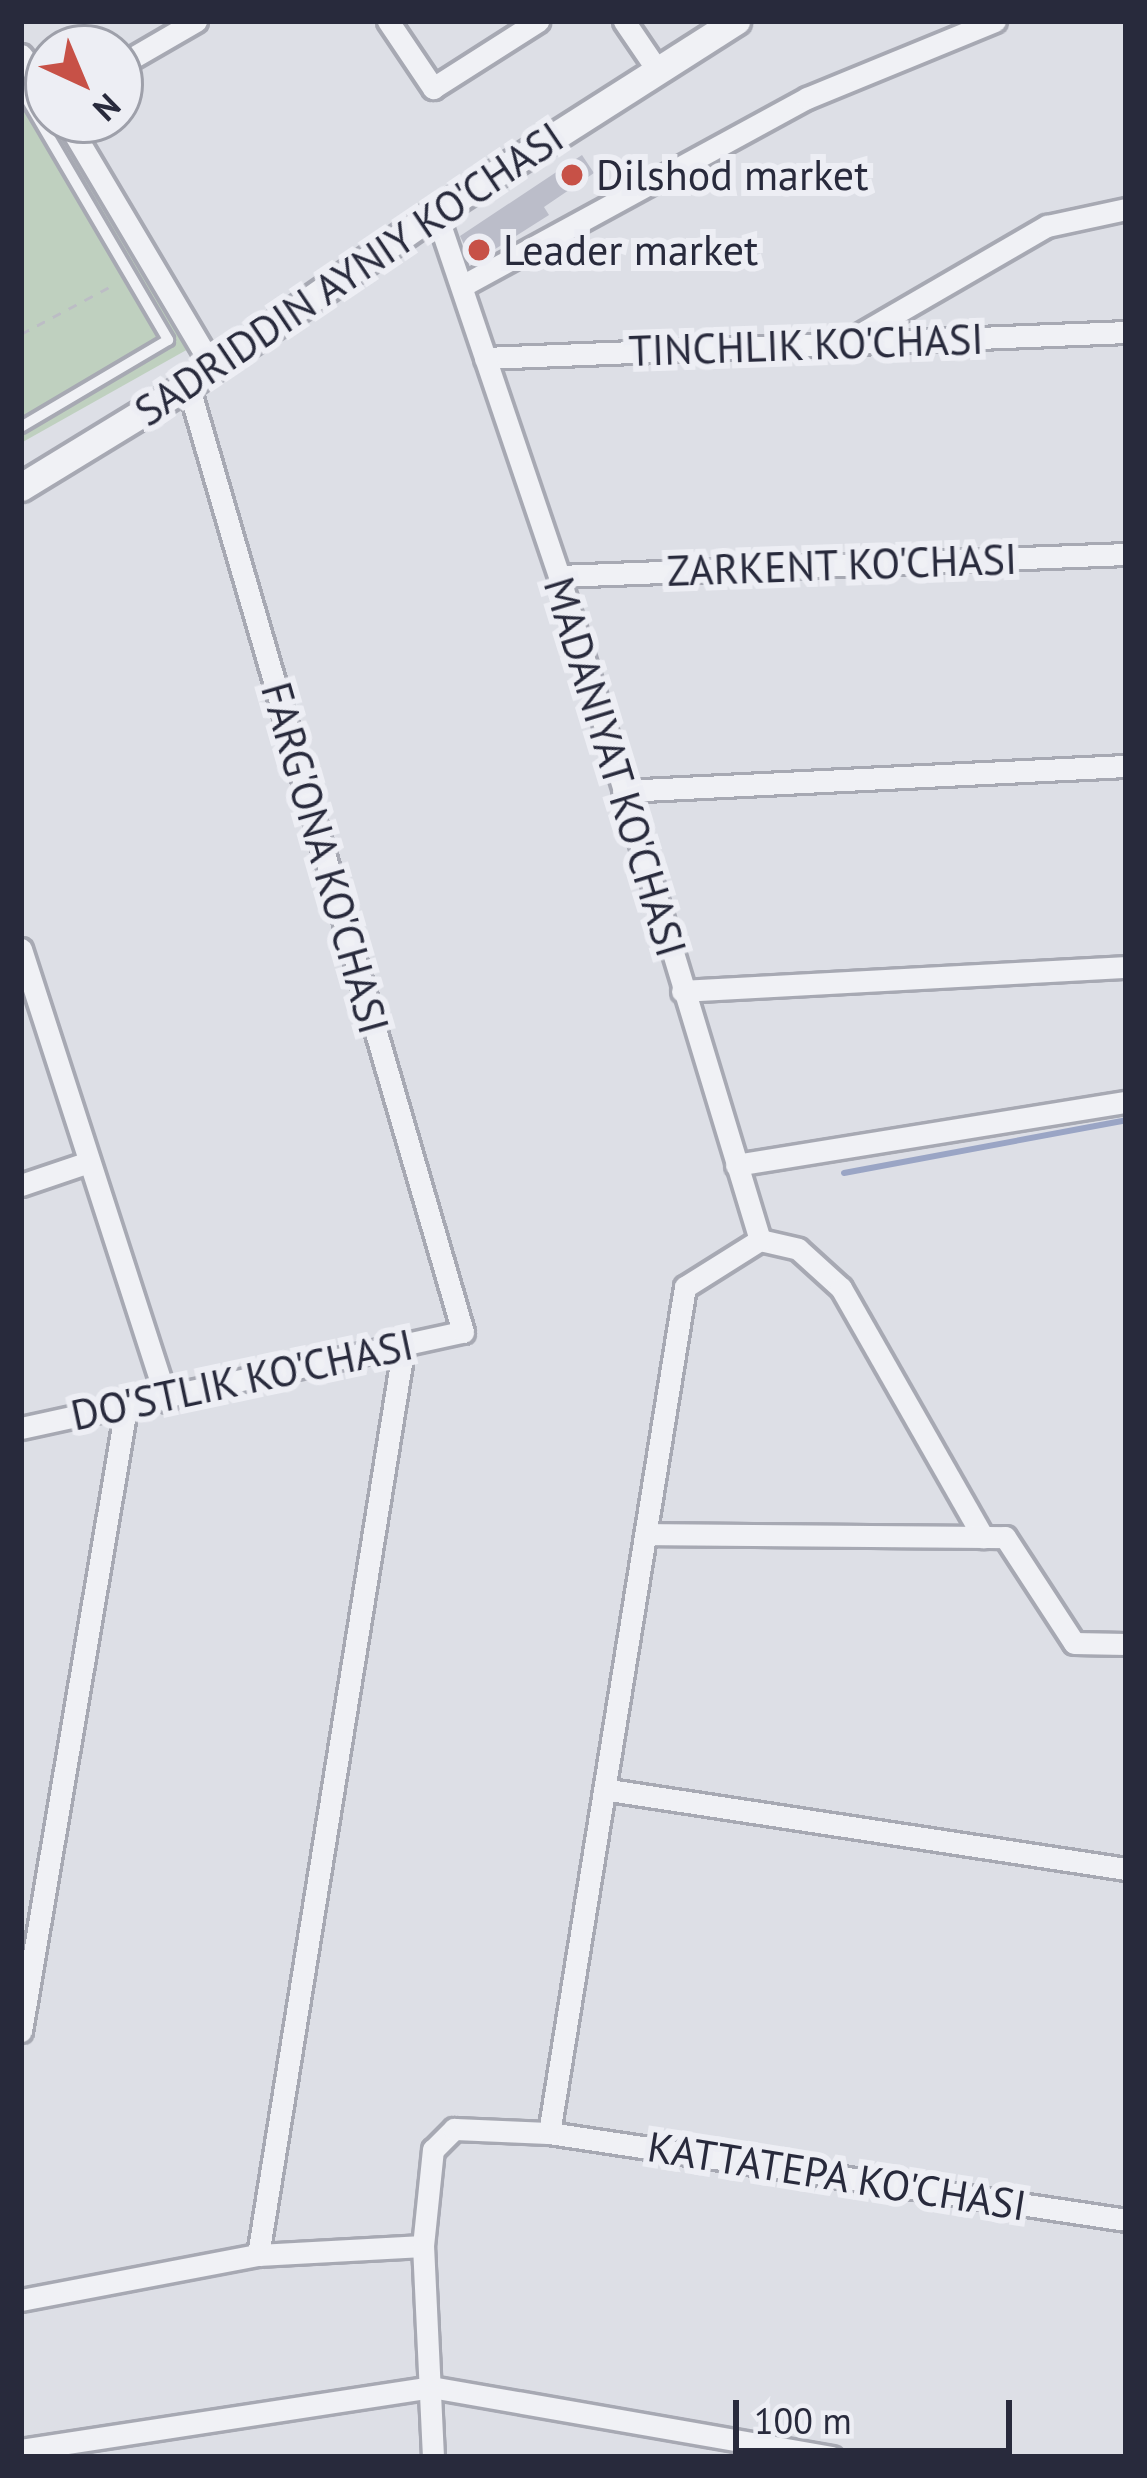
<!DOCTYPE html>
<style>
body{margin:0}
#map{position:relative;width:1147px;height:2478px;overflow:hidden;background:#dddfe6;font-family:"PT Sans",sans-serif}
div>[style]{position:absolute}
.green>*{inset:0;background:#bfd0bf}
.stream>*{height:6px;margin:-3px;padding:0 3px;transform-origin:3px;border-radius:3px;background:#9aa5c5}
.building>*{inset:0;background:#bbbdc9}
.path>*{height:3px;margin-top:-1.5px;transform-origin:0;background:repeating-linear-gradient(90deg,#bcbdc5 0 9px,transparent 0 18px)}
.roads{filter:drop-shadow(3px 0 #a7a9b3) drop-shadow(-3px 0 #a7a9b3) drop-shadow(0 3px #a7a9b3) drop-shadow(0 -3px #a7a9b3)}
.service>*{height:10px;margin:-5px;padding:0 5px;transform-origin:5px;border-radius:5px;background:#f0f1f5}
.minor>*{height:21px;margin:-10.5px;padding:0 10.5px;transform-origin:10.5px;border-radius:10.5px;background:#f0f1f5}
.tertiary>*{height:27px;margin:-13.5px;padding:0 13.5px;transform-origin:13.5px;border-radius:13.5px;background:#f0f1f5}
.dots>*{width:33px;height:33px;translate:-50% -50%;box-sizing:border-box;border:6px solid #edeef4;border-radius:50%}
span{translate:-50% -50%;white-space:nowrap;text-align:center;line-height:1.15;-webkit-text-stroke:12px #edeef4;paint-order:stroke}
.poi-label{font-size:42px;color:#282a3c}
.left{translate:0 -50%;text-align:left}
.street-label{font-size:42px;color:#282a3c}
.frame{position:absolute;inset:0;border:24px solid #282a3c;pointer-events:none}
.north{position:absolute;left:24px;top:24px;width:120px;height:120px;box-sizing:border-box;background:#edeef4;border:3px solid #9ea0aa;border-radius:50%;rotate:136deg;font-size:33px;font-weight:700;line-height:48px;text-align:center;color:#282a3c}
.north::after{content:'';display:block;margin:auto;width:42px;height:54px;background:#c75147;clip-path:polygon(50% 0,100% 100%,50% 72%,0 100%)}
.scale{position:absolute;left:733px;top:2400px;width:279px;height:54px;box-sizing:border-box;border:6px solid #282a3c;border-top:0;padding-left:15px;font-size:36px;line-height:42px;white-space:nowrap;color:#282a3c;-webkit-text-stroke:9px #edeef4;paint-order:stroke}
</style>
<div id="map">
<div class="green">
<div style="clip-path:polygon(21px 66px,190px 348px,21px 443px)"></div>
</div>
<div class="stream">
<div style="left:844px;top:1173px;width:287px;rotate:-10.6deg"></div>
</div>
<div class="building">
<div style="clip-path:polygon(582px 155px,594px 173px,544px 207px,549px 215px,473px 263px,460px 236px)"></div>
</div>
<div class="path">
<div style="left:21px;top:334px;width:106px;rotate:-28deg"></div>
</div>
<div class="roads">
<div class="service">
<div style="left:21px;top:89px;width:291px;rotate:59.6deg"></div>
<div style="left:168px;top:340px;width:171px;rotate:149.4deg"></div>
</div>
<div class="minor">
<div style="left:388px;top:21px;width:81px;rotate:56.1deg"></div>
<div style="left:433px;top:88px;width:125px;rotate:-32.5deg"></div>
<div style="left:624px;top:21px;width:60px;rotate:55.8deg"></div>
<div style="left:21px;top:55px;width:44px;rotate:52.4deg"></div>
<div style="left:120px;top:65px;width:88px;rotate:-30.1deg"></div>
<div style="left:66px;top:120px;width:288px;rotate:59.3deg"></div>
<div style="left:462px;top:286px;width:393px;rotate:-28.6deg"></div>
<div style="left:807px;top:98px;width:203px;rotate:-22.3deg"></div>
<div style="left:850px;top:340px;width:228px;rotate:-30.1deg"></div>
<div style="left:1047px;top:226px;width:81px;rotate:-12.1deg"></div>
<div style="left:485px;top:358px;width:642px;rotate:-2.32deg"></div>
<div style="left:559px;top:576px;width:567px;rotate:-2.22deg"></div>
<div style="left:623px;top:791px;width:504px;rotate:-2.85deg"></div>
<div style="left:21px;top:949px;width:475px;rotate:72.1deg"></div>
<div style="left:682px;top:991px;width:445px;rotate:-3.1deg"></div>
<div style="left:736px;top:1165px;width:395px;rotate:-9.2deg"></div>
<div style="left:21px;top:1185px;width:72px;rotate:-18.7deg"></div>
<div style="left:760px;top:1240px;width:39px;rotate:13deg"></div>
<div style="left:798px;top:1249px;width:58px;rotate:42.2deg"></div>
<div style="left:841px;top:1288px;width:287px;rotate:60.3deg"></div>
<div style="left:21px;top:1428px;width:452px;rotate:-12.3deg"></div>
<div style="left:463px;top:1332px;width:986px;rotate:-106.19deg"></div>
<div style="left:647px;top:1534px;width:358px;rotate:0.5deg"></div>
<div style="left:1005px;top:1537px;width:126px;rotate:56.9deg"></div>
<div style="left:1074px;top:1643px;width:52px;rotate:1.1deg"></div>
<div style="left:609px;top:1790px;width:523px;rotate:8.69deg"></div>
<div style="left:21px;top:2031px;width:632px;rotate:-80.43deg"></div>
<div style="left:549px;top:2133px;width:584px;rotate:8.57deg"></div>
<div style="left:258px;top:2255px;width:922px;rotate:-80.89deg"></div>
<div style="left:21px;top:2300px;width:241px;rotate:-10.8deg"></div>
<div style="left:258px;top:2255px;width:165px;rotate:-3.1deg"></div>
<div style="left:21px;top:2450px;width:415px;rotate:-8.7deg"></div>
<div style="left:431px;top:2387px;width:407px;rotate:9.9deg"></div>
<div style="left:433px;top:2457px;width:211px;rotate:-92.7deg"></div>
<div style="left:423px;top:2246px;width:97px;rotate:-84.1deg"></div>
<div style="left:433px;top:2150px;width:30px;rotate:-45deg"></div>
<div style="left:454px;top:2129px;width:95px;rotate:2.4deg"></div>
<div style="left:549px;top:2133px;width:857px;rotate:-80.87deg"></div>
<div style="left:685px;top:1287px;width:89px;rotate:-32.1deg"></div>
<div style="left:760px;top:1240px;width:694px;rotate:-106.84deg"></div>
<div style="left:559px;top:576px;width:384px;rotate:-108.7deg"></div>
</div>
<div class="tertiary">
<div style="left:21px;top:487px;width:196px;rotate:-31.4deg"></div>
<div style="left:188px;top:385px;width:302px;rotate:-34.9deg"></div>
<div style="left:436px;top:212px;width:356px;rotate:-32.5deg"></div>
</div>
</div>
<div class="dots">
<div style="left:572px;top:175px;background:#c75147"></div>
<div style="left:479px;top:250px;background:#c75147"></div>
</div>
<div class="poi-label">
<span class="left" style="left:596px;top:175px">Dilshod market</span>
<span class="left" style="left:503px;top:250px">Leader market</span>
</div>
<div class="street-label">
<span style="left:349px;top:274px;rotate:-34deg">SADRIDDIN AYNIY KO'CHASI</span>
<span style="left:806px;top:345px;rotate:-2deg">TINCHLIK KO'CHASI</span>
<span style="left:842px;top:565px;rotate:-2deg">ZARKENT KO'CHASI</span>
<span style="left:615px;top:767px;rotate:73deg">MADANIYAT KO'CHASI</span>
<span style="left:325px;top:858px;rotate:74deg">FARG'ONA KO'CHASI</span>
<span style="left:242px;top:1380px;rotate:-12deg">DO'STLIK KO'CHASI</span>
<span style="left:837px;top:2176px;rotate:9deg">KATTATEPA KO'CHASI</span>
</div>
<div class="frame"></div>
<div class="north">N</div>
<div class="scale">100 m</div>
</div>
